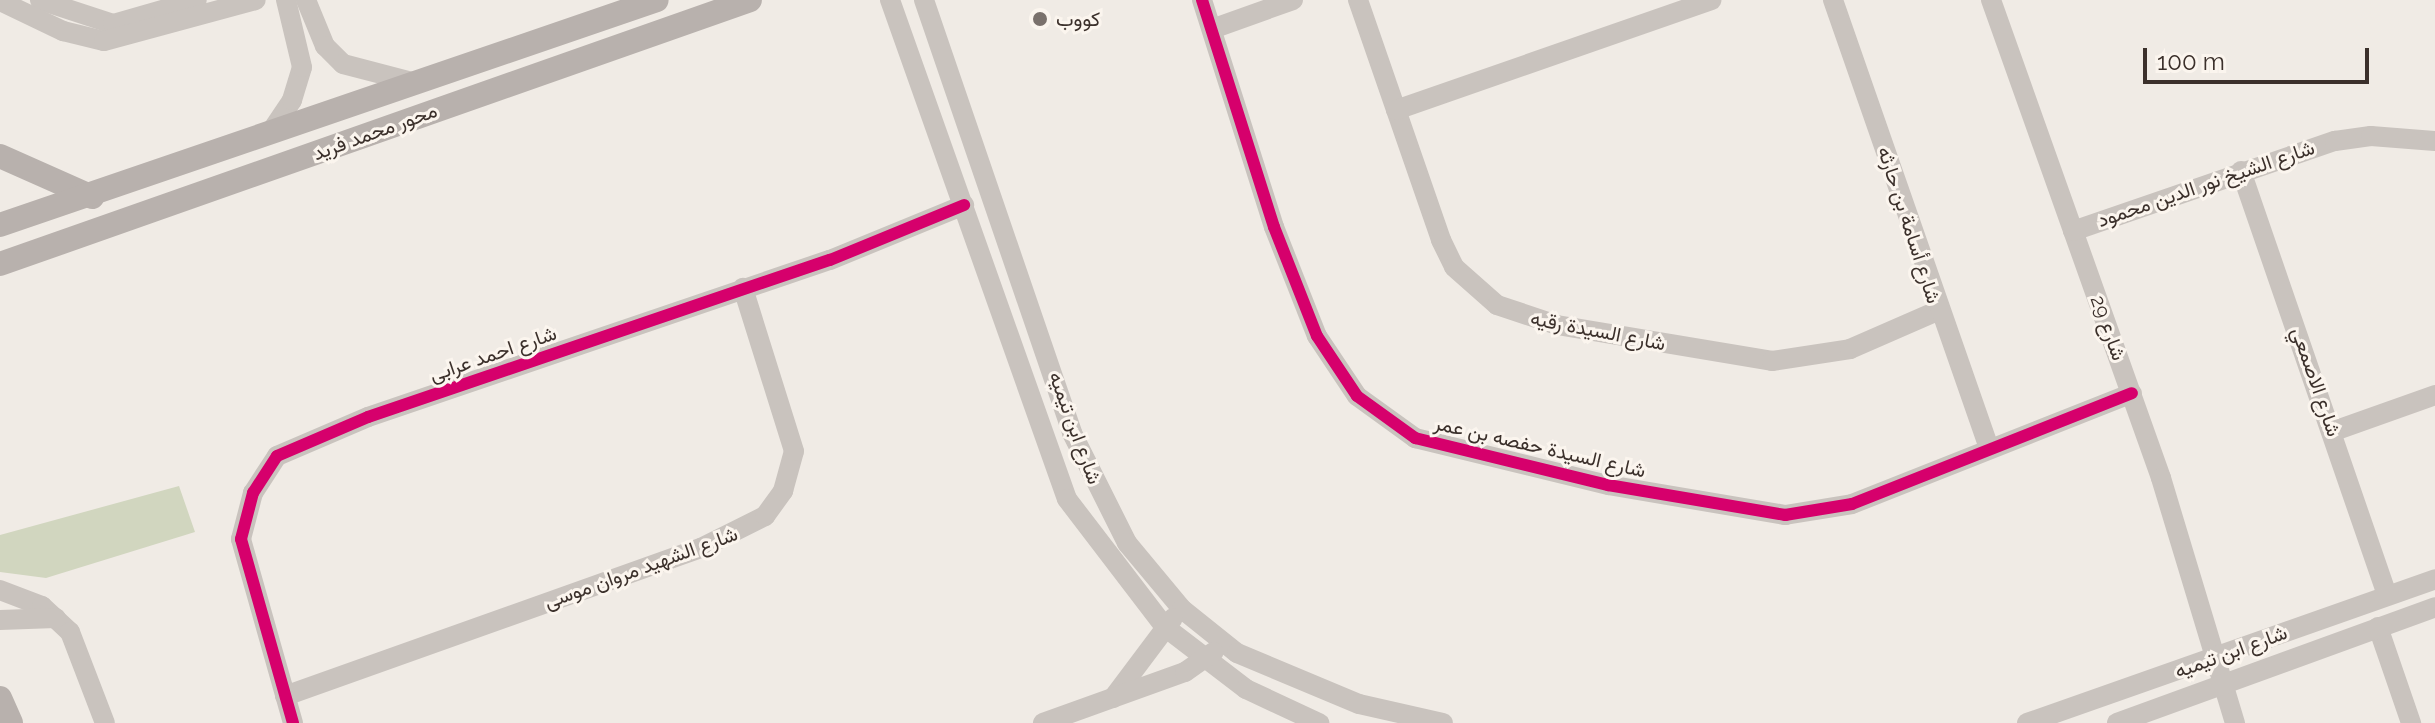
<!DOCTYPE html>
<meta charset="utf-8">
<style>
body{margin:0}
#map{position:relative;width:2435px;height:723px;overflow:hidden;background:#f0ebe5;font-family:Raleway,Vazirmatn,sans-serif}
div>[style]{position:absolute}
.green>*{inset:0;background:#d1d6bf}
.minor>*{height:20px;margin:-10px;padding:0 10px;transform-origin:10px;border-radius:10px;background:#c9c3be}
.major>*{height:24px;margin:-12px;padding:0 12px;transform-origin:12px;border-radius:12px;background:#b8b1ad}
.cycleway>*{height:12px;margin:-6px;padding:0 6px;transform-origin:6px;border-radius:6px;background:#d6006c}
.dots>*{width:22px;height:22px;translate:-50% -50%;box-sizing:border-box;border:4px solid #fbf5ee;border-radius:50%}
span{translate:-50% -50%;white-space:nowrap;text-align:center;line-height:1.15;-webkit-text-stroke:6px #fbf5ee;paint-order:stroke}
.poi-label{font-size:20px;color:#3b302b}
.left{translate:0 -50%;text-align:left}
.street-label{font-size:20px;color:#3b302b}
.scale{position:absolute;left:2143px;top:48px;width:226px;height:36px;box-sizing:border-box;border:4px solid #3b302b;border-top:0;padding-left:10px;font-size:24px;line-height:28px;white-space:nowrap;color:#3b302b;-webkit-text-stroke:6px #fbf5ee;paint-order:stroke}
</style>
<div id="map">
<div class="green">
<div style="clip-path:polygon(179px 486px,195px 532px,46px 578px,0 572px,0 535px)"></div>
</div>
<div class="minor">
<div style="left:40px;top:0;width:77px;rotate:18.2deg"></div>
<div style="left:113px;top:24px;width:87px;rotate:-15.9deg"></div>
<div style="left:306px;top:0;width:50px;rotate:67.6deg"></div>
<div style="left:325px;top:46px;width:25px;rotate:45deg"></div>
<div style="left:343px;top:64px;width:71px;rotate:14.6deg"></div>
<div style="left:890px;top:0;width:529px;rotate:70.47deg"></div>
<div style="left:1067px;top:499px;width:161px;rotate:52.6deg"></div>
<div style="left:1165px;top:627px;width:102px;rotate:37.4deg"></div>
<div style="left:1246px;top:689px;width:81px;rotate:25deg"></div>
<div style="left:924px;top:0;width:458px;rotate:71.1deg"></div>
<div style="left:1072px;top:433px;width:123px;rotate:63.4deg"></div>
<div style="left:1127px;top:543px;width:86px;rotate:50.2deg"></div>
<div style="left:1182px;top:609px;width:70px;rotate:38.7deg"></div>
<div style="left:1237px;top:653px;width:132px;rotate:22.7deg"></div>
<div style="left:1359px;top:704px;width:86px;rotate:12.7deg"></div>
<div style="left:1202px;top:0;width:238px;rotate:72.4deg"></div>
<div style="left:1274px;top:227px;width:117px;rotate:68.5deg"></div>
<div style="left:1317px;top:336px;width:72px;rotate:56.3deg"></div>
<div style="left:1357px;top:396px;width:72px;rotate:35.9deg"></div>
<div style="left:1415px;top:438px;width:199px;rotate:13.7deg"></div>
<div style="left:1608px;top:485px;width:180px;rotate:9.6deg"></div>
<div style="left:1785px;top:515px;width:68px;rotate:-9.3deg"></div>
<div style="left:1852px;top:504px;width:301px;rotate:-21.6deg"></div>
<div style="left:1358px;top:0;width:254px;rotate:70.9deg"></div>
<div style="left:1441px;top:240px;width:30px;rotate:64deg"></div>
<div style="left:1454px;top:267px;width:57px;rotate:41.5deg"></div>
<div style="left:1497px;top:305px;width:63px;rotate:18.4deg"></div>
<div style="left:1557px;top:325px;width:218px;rotate:9.5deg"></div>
<div style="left:1772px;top:361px;width:79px;rotate:-8.7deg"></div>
<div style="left:1850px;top:349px;width:95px;rotate:-23.6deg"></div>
<div style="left:1833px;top:0;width:474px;rotate:70.8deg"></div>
<div style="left:1991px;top:0;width:507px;rotate:70.42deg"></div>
<div style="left:2161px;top:478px;width:256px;rotate:73.2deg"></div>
<div style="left:0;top:1px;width:70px;rotate:25.5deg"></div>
<div style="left:63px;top:31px;width:42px;rotate:13.7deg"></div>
<div style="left:104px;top:41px;width:157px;rotate:-15.1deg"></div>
<div style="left:1212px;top:29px;width:86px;rotate:-19.7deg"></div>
<div style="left:1396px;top:110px;width:334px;rotate:-19.2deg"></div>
<div style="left:272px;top:130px;width:36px;rotate:-56deg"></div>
<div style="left:292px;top:100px;width:34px;rotate:-73deg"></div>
<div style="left:302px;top:67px;width:69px;rotate:-103.4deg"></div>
<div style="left:2241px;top:171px;width:448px;rotate:71deg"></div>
<div style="left:2073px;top:231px;width:277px;rotate:-19deg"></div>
<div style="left:2335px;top:141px;width:36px;rotate:-8deg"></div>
<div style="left:2371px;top:136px;width:64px;rotate:4.5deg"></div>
<div style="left:2334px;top:431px;width:107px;rotate:-19.6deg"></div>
<div style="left:0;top:590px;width:45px;rotate:20.9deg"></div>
<div style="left:42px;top:606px;width:38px;rotate:43deg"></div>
<div style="left:70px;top:632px;width:97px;rotate:69deg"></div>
<div style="left:0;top:620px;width:56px;rotate:-2deg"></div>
<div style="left:2378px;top:627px;width:102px;rotate:71deg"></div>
<div style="left:285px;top:696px;width:442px;rotate:-19.6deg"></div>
<div style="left:701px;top:548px;width:72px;rotate:-26.6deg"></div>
<div style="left:765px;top:516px;width:31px;rotate:-54deg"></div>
<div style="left:783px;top:491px;width:41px;rotate:-74.6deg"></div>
<div style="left:794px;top:451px;width:171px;rotate:-107.4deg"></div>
<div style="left:1113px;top:698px;width:100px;rotate:-53.1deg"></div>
<div style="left:293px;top:723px;width:191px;rotate:-105.8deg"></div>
<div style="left:241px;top:539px;width:48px;rotate:-75.4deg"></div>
<div style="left:253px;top:493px;width:44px;rotate:-57deg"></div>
<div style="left:277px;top:456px;width:99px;rotate:-23.2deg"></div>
<div style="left:368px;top:417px;width:488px;rotate:-18.8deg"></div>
<div style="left:830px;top:260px;width:145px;rotate:-22.3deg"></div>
<div style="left:1043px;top:723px;width:151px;rotate:-19.8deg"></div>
<div style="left:1185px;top:672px;width:35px;rotate:-35deg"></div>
<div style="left:2027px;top:723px;width:433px;rotate:-19.4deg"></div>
<div style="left:2117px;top:723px;width:338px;rotate:-20deg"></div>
</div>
<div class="major">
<div style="left:0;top:156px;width:101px;rotate:24deg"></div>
<div style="left:0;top:225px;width:694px;rotate:-18.9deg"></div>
<div style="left:0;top:264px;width:795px;rotate:-19.39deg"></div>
<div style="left:0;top:698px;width:27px;rotate:66deg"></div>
</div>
<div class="cycleway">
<div style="left:1202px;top:0;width:238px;rotate:72.4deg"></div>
<div style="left:1274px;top:227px;width:117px;rotate:68.5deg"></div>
<div style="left:1317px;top:336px;width:72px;rotate:56.3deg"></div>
<div style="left:1357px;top:396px;width:72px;rotate:35.9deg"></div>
<div style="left:1415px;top:438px;width:199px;rotate:13.7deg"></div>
<div style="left:1608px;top:485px;width:180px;rotate:9.6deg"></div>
<div style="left:1785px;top:515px;width:68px;rotate:-9.3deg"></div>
<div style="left:1852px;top:504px;width:301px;rotate:-21.6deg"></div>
<div style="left:293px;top:723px;width:191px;rotate:-105.8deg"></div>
<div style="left:241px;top:539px;width:48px;rotate:-75.4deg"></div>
<div style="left:253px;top:493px;width:44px;rotate:-57deg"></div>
<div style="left:277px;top:456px;width:99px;rotate:-23.2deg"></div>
<div style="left:368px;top:417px;width:488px;rotate:-18.8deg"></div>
<div style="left:830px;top:260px;width:145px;rotate:-22.3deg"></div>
</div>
<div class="dots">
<div style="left:1040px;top:19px;background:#7a716c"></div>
</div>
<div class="poi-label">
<span class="left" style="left:1056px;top:19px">كووب</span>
</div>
<div class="street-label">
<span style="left:375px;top:132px;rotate:-20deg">محور محمد فريد</span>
<span style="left:2206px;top:184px;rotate:-19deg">شارع الشيخ نور الدين محمود</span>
<span style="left:1909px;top:225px;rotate:72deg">شارع أسامة بن حارثه</span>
<span style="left:2108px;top:328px;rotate:70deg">شارع 29</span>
<span style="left:1598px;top:331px;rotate:11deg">شارع السيدة رقيه</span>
<span style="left:493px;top:354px;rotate:-19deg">شارع احمد عرابى</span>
<span style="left:2316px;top:382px;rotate:71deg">شارع الاصمعي</span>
<span style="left:1075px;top:428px;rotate:70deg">شارع ابن تيميه</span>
<span style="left:1540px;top:447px;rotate:13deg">شارع السيدة حفصه بن عمر</span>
<span style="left:641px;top:568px;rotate:-20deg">شارع الشهيد مروان موسى</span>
<span style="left:2231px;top:652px;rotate:-20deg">شارع ابن تيميه</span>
</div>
<div class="scale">100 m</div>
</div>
